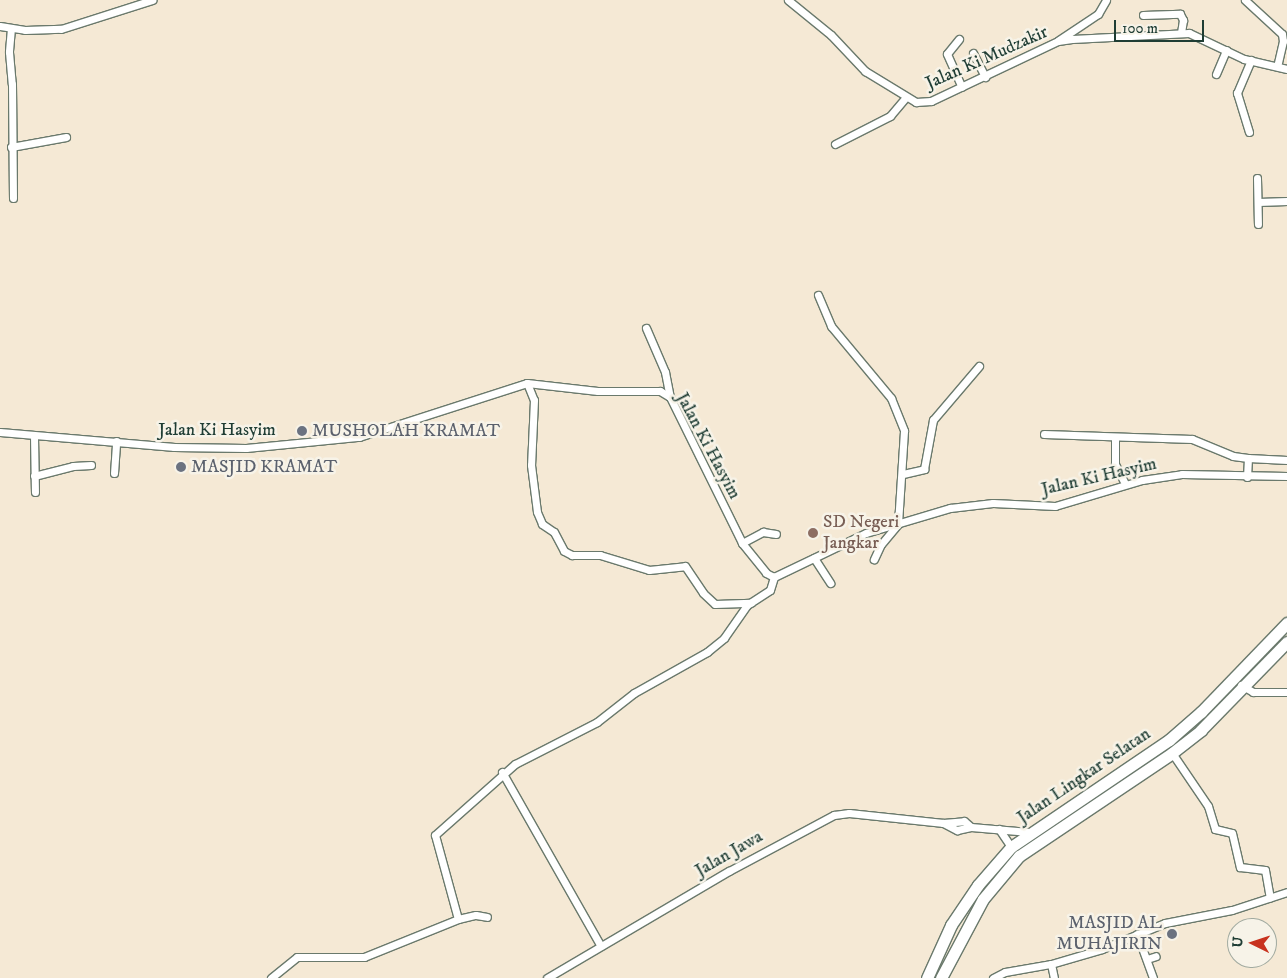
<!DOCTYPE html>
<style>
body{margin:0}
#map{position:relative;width:1287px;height:978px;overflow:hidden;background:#f5e9d5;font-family:"IM FELL DW Pica",serif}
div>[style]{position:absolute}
.roads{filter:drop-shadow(1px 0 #6a796c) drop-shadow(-1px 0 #6a796c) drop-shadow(0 1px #6a796c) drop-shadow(0 -1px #6a796c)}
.minor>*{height:7px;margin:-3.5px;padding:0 3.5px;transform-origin:3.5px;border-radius:3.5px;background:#fff}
.trunk>*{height:11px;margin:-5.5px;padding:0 5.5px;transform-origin:5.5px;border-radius:5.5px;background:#fff}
.dots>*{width:14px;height:14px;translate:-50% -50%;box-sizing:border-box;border:2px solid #f7f3e8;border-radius:50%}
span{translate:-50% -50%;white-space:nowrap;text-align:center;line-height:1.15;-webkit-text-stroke:5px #f7f3e8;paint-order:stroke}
.street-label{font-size:18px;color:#1f3d34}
.worship-label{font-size:18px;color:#5b616d}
.left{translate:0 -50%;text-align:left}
.right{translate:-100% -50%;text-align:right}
.education-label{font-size:18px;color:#785e54}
.north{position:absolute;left:1227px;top:918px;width:50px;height:50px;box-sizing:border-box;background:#f7f3e8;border:1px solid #a1aaa0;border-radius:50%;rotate:274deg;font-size:14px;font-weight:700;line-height:20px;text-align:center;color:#1f3d34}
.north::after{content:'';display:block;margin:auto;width:18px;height:22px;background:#c8321e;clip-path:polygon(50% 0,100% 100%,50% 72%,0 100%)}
.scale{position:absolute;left:1114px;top:20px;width:90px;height:22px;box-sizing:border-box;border:2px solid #1f3d34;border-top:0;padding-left:6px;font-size:15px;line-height:18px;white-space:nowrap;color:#1f3d34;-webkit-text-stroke:4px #f7f3e8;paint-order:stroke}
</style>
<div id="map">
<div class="roads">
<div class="minor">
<div style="left:788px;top:0;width:55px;rotate:39.1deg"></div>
<div style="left:831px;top:35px;width:50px;rotate:46.6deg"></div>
<div style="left:865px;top:71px;width:60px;rotate:31.3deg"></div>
<div style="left:916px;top:102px;width:15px;rotate:-4deg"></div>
<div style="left:931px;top:101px;width:140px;rotate:-25.3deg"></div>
<div style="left:1058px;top:41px;width:14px;rotate:-8deg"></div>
<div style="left:1072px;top:39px;width:117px;rotate:-2.9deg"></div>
<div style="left:1189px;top:33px;width:61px;rotate:25.3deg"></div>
<div style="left:1244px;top:59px;width:44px;rotate:13.1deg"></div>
<div style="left:1245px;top:0;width:50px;rotate:42.6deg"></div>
<div style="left:1282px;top:34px;width:7px;rotate:82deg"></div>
<div style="left:1283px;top:41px;width:26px;rotate:103deg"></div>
<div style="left:1143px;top:15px;width:37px;rotate:-2deg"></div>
<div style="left:1180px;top:14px;width:7px;rotate:63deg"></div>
<div style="left:1183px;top:20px;width:13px;rotate:99deg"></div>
<div style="left:0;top:26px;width:25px;rotate:9deg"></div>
<div style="left:25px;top:30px;width:36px;rotate:-2deg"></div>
<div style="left:61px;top:29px;width:96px;rotate:-17.7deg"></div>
<div style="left:11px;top:28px;width:24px;rotate:95deg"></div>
<div style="left:9px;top:52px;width:32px;rotate:85deg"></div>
<div style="left:12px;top:84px;width:114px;rotate:89.5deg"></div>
<div style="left:959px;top:39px;width:19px;rotate:129deg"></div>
<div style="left:947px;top:54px;width:36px;rotate:66deg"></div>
<div style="left:1059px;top:40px;width:47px;rotate:-33.7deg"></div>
<div style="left:1098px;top:14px;width:16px;rotate:-60deg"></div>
<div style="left:973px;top:53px;width:27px;rotate:63deg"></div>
<div style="left:1216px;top:74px;width:26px;rotate:-67deg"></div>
<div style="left:1249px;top:132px;width:41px;rotate:-107.1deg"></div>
<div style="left:1237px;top:93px;width:36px;rotate:-67deg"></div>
<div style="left:835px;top:144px;width:62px;rotate:-27deg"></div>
<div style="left:890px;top:116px;width:23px;rotate:-50deg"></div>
<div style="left:11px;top:147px;width:56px;rotate:-10.3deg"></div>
<div style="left:1257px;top:178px;width:46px;rotate:88.8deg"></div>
<div style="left:1258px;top:202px;width:29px;rotate:-2deg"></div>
<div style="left:818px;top:295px;width:34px;rotate:67deg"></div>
<div style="left:831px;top:326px;width:94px;rotate:50.2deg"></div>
<div style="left:891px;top:398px;width:35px;rotate:68deg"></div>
<div style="left:904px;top:431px;width:93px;rotate:93.7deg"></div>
<div style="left:898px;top:524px;width:26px;rotate:130deg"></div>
<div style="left:881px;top:544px;width:17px;rotate:115deg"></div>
<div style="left:646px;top:328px;width:48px;rotate:66.6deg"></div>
<div style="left:665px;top:372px;width:25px;rotate:79deg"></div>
<div style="left:527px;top:383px;width:18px;rotate:68deg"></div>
<div style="left:534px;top:400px;width:65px;rotate:92.6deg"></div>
<div style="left:531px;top:465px;width:47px;rotate:82.7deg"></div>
<div style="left:537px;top:512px;width:13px;rotate:67deg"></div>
<div style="left:542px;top:524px;width:14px;rotate:34deg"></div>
<div style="left:554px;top:532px;width:21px;rotate:62deg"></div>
<div style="left:564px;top:551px;width:9px;rotate:27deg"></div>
<div style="left:572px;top:555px;width:28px"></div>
<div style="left:600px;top:555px;width:51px;rotate:17deg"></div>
<div style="left:649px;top:570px;width:36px;rotate:-6deg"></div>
<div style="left:685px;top:566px;width:32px;rotate:56deg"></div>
<div style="left:703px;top:593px;width:16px;rotate:43deg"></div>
<div style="left:715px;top:604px;width:36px;rotate:-2deg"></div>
<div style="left:0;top:432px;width:175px;rotate:4.9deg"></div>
<div style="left:174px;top:447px;width:72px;rotate:0.8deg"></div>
<div style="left:246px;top:448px;width:114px;rotate:-5.6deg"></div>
<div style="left:359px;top:437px;width:176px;rotate:-17.8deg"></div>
<div style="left:527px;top:383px;width:71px;rotate:6.4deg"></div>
<div style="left:598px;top:391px;width:62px"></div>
<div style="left:660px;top:391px;width:12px;rotate:31deg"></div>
<div style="left:670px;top:397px;width:163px;rotate:63.7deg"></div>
<div style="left:742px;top:543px;width:38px;rotate:51deg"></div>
<div style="left:766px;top:573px;width:9px;rotate:27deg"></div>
<div style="left:774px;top:577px;width:102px;rotate:-25.6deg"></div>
<div style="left:866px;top:533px;width:88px;rotate:-16.6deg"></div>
<div style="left:950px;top:508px;width:43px;rotate:-6.6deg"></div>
<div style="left:993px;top:503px;width:62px;rotate:2.8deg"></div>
<div style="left:1055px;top:506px;width:91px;rotate:-16.6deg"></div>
<div style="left:1142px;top:480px;width:40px;rotate:-8.5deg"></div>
<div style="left:1182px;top:474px;width:105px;rotate:1.1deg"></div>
<div style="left:1044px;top:434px;width:148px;rotate:1.9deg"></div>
<div style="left:1192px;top:439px;width:44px;rotate:22.5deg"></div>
<div style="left:1233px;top:456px;width:15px;rotate:8deg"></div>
<div style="left:1248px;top:458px;width:19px;rotate:93deg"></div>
<div style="left:34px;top:436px;width:56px;rotate:89deg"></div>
<div style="left:1115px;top:437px;width:27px;rotate:90deg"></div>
<div style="left:1115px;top:464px;width:22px;rotate:63deg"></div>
<div style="left:1248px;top:458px;width:39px;rotate:3deg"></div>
<div style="left:114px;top:473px;width:32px;rotate:-86deg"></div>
<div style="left:903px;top:474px;width:22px;rotate:-13deg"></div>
<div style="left:924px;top:469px;width:50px;rotate:-79.6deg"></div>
<div style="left:933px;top:420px;width:71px;rotate:-49.6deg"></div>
<div style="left:34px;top:476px;width:40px;rotate:-14.4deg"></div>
<div style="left:73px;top:466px;width:18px;rotate:-3deg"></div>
<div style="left:742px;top:543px;width:24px;rotate:-28deg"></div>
<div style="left:763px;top:532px;width:13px;rotate:9deg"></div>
<div style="left:814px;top:558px;width:30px;rotate:57deg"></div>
<div style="left:1241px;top:685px;width:14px;rotate:30deg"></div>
<div style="left:1253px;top:692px;width:34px"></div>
<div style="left:1172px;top:753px;width:64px;rotate:55.8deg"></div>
<div style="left:1208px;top:806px;width:24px;rotate:73deg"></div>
<div style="left:1215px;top:829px;width:17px;rotate:13deg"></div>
<div style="left:1232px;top:833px;width:35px;rotate:77deg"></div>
<div style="left:1240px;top:867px;width:25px;rotate:7deg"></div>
<div style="left:1265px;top:870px;width:28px;rotate:80deg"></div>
<div style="left:502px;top:772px;width:200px;rotate:60.4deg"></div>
<div style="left:943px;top:823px;width:16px;rotate:27deg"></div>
<div style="left:957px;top:830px;width:14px;rotate:-12deg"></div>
<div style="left:971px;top:827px;width:58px;rotate:4.9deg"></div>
<div style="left:999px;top:829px;width:22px;rotate:56deg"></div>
<div style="left:458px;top:919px;width:87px;rotate:-105.3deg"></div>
<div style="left:435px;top:835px;width:107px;rotate:-41.6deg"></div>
<div style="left:515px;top:764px;width:92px;rotate:-27.1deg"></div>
<div style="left:597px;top:722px;width:47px;rotate:-38.1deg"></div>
<div style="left:634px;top:693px;width:84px;rotate:-29.3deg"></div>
<div style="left:707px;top:652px;width:22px;rotate:-39deg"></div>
<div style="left:724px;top:638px;width:40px;rotate:-55.1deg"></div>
<div style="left:747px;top:605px;width:27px;rotate:-33deg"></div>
<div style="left:770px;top:590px;width:14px;rotate:-73deg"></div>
<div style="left:1137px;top:934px;width:47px;rotate:70deg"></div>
<div style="left:1147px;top:959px;width:9px;rotate:-18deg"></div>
<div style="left:1051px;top:964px;width:14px;rotate:78deg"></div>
<div style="left:271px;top:978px;width:33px;rotate:-39deg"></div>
<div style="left:297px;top:957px;width:67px"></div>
<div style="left:364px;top:957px;width:101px;rotate:-22deg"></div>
<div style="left:458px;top:919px;width:18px;rotate:-13deg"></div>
<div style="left:476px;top:915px;width:11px;rotate:10deg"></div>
<div style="left:547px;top:978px;width:211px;rotate:-30.5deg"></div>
<div style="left:729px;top:871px;width:119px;rotate:-28.1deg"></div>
<div style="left:834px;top:815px;width:15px;rotate:-8deg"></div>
<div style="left:849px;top:813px;width:95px;rotate:6.1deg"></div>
<div style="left:943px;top:823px;width:21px;rotate:-5deg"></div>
<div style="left:964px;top:821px;width:9px;rotate:41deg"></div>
<div style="left:993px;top:978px;width:13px;rotate:-27deg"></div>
<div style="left:1005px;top:972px;width:47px;rotate:-9.9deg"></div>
<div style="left:1051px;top:964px;width:53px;rotate:-16.4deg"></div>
<div style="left:1102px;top:949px;width:68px;rotate:-22.4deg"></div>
<div style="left:1165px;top:923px;width:68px;rotate:-11deg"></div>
<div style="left:1232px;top:910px;width:58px;rotate:-18.1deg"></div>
</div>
<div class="trunk">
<div style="left:927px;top:978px;width:58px;rotate:-65.6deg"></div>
<div style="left:951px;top:925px;width:48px;rotate:-56deg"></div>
<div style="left:978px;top:885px;width:50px;rotate:-49deg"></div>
<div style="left:1011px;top:847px;width:191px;rotate:-34.1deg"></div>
<div style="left:1169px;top:740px;width:43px;rotate:-41.2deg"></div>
<div style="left:1201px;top:712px;width:124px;rotate:-46deg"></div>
<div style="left:941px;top:978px;width:89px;rotate:-62deg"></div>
<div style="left:983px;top:899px;width:56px;rotate:-50.1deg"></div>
<div style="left:1019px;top:856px;width:184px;rotate:-33.9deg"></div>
<div style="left:1172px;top:753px;width:37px;rotate:-38deg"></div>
<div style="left:1201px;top:730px;width:123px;rotate:-45.7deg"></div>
</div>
</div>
<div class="dots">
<div style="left:302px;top:431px;background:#6b7280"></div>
<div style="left:181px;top:467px;background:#6b7280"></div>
<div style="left:813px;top:533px;background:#8d6e63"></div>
<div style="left:1172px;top:934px;background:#6b7280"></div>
</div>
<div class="street-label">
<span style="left:987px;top:58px;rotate:-24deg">Jalan Ki Mudzakir</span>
<span style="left:217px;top:430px">Jalan Ki Hasyim</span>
<span style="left:708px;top:446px;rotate:62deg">Jalan Ki Hasyim</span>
<span style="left:1099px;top:477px;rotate:-13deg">Jalan Ki Hasyim</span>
<span style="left:1084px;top:776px;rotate:-34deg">Jalan Lingkar Selatan</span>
<span style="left:729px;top:854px;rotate:-30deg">Jalan Jawa</span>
</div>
<div class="worship-label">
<span class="left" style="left:312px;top:431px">MUSHOLAH KRAMAT</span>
<span class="left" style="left:191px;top:467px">MASJID KRAMAT</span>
<span class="right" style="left:1162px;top:934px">MASJID AL<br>MUHAJIRIN</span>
</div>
<div class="education-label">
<span class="left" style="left:823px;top:533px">SD Negeri<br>Jangkar</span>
</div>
<div class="north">U</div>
<div class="scale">100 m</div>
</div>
